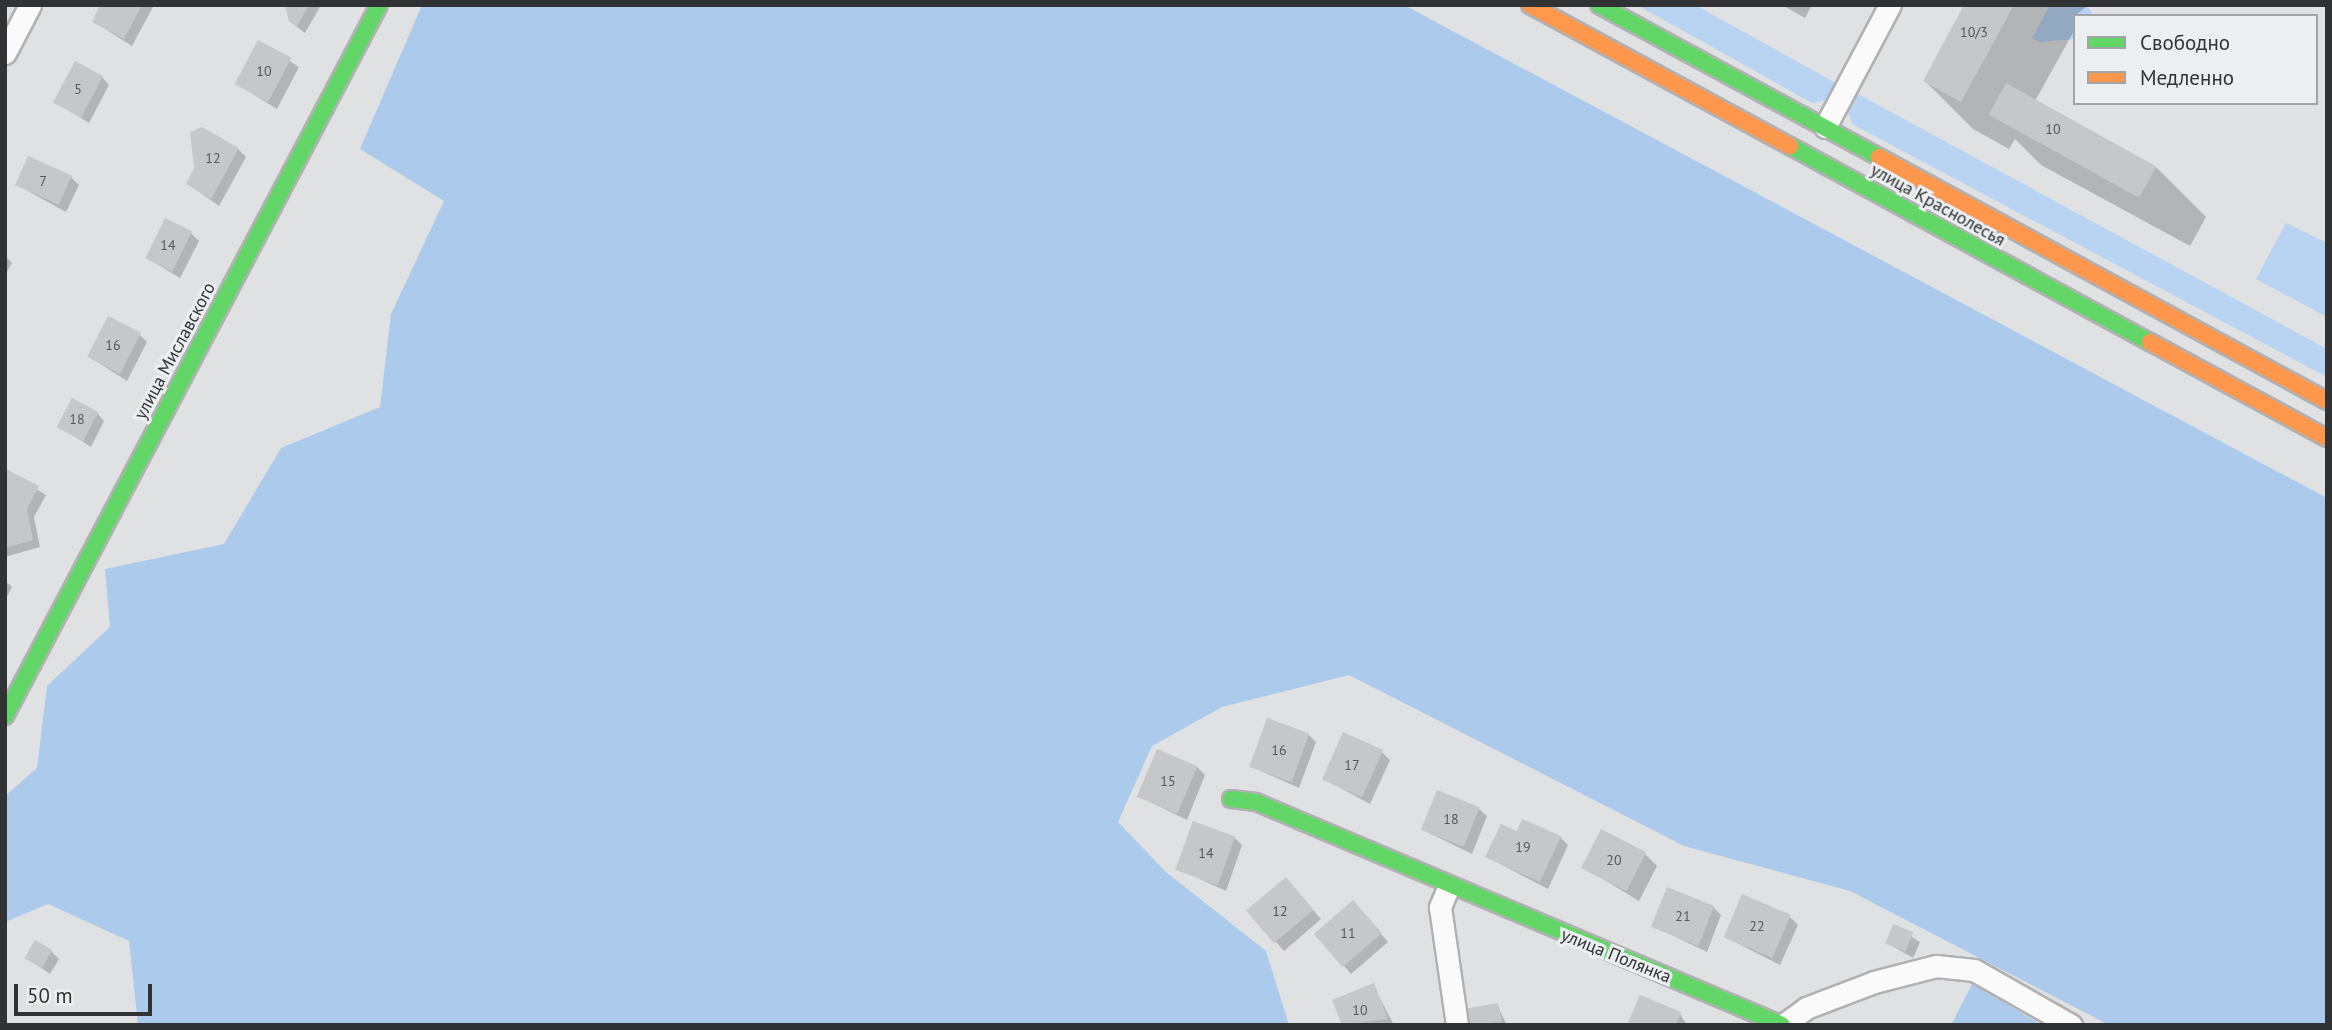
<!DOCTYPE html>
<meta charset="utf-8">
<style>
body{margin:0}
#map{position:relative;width:2332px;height:1030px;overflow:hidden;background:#e0e1e3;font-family:"PT Sans",sans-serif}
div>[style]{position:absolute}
.green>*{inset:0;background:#b8d4f2}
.forest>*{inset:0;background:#accbec}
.shadow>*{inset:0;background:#0003}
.building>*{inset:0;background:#c6c7c9;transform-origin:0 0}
.roads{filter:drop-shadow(2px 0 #b1b1b3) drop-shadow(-2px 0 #b1b1b3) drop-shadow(0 2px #b1b1b3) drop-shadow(0 -2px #b1b1b3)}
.street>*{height:21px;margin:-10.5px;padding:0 10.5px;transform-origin:10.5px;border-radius:10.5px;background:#fafafb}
.fast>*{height:16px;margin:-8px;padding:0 8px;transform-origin:8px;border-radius:8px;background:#63d668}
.slow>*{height:16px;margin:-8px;padding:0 8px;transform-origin:8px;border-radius:8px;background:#ff974d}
span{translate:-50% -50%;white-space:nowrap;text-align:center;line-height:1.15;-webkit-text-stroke:6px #eceff2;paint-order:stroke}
.number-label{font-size:14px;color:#565758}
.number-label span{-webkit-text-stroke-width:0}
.street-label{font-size:18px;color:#313233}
.frame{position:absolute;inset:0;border:7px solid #313233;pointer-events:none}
.legend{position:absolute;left:2073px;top:14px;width:245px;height:91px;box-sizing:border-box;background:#eceff2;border:2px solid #a1a3a6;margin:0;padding:9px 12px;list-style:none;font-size:21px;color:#313233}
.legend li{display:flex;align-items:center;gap:14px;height:35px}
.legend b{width:35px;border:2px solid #a1a3a6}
.scale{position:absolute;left:14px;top:984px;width:138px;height:32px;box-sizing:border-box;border:4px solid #313233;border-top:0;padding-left:9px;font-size:21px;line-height:24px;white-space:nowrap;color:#313233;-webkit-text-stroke:5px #eceff2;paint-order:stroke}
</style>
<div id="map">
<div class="green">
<div style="clip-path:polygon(1637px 5px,1695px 5px,1836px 83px,1827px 100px,1812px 103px)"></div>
<div style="clip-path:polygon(2050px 5px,2087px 5px,2094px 16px,2075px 16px,2075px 39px,2039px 42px,2032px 38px)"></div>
<div style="clip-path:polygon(1856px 93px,2327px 349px,2327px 377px,1852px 124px,1847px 108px)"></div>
<div style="clip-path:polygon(2286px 223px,2327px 243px,2327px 317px,2256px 279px)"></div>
</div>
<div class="forest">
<div style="clip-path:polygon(422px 5px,1404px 5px,2327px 498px,2327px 1025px,2109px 1025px,1850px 891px,1684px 846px,1349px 675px,1222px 707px,1152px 746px,1118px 822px,1166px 872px,1266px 951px,1289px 1025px,138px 1025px,129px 941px,48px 904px,5px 922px,5px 796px,37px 768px,47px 686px,110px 627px,105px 569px,224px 544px,281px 448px,380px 407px,391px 314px,444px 201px,360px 149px)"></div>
<div style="clip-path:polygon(1972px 984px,2042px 1025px,1951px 1025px)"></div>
</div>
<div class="shadow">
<div style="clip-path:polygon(102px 5px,154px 5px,132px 46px,94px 22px)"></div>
<div style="clip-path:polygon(288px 5px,321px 5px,305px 33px,291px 22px)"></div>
<div style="clip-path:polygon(1782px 5px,1812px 5px,1805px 18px)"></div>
<div style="clip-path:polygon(1966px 5px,2088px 5px,2075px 16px,2075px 29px,2035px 101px,2156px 167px,2206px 217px,2190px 246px,2041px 165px,2015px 139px,2009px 149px,1973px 129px,1925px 81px)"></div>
<div style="clip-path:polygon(259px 42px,299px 67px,277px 109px,237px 84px)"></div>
<div style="clip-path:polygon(102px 77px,109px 85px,89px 123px,55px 102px)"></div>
<div style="clip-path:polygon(238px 149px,246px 157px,219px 206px,188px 184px)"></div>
<div style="clip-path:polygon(71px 177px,79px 185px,66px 212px,17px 185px)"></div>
<div style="clip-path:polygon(191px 233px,199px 241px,180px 278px,147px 258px)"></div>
<div style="clip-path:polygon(5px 256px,12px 263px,5px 275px)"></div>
<div style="clip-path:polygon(140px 335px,147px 342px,127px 381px,88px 356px)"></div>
<div style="clip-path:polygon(97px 413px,104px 421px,91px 447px,59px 426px)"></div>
<div style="clip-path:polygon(7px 471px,46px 495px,34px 517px,40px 547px,5px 557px)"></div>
<div style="clip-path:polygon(5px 581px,12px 587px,5px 600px)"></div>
<div style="clip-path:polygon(1308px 734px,1316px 742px,1299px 788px,1252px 767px)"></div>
<div style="clip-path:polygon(1382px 752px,1390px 760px,1370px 804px,1324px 779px)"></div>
<div style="clip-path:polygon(1197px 767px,1205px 775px,1187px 820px,1140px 797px)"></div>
<div style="clip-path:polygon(1479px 809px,1487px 816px,1472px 854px,1423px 830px)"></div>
<div style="clip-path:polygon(1517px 833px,1560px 837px,1568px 845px,1548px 889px,1487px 857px)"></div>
<div style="clip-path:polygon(1234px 837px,1242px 845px,1226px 891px,1178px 869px)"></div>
<div style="clip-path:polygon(1645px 854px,1657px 866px,1639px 901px,1583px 867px)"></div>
<div style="clip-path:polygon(1293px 887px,1321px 919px,1284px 951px,1249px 911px)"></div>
<div style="clip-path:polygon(1713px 907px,1721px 915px,1707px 952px,1653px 926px)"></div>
<div style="clip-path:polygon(1360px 910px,1388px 942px,1351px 974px,1316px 934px)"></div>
<div style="clip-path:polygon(1790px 917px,1798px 925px,1780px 965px,1725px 937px)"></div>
<div style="clip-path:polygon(1894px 926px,1920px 942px,1913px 958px,1887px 943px)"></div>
<div style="clip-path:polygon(51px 951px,59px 959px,50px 974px,27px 958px)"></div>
<div style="clip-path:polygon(1373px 985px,1394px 1025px,1343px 1025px)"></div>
<div style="clip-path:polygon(1641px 997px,1680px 1014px,1687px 1025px,1629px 1025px)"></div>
<div style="clip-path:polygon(1497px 1005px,1507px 1025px,1468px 1025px)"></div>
</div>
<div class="building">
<div style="clip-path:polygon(100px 5px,142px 5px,124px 39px,92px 22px)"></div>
<div style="clip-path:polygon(285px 5px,309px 5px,297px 26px,289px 22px)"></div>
<div style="clip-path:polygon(1964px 5px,2014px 5px,1961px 102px,1923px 81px)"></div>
<div style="left:258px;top:40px;width:38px;height:50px;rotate:28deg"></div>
<div style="left:75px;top:61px;width:32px;height:47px;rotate:28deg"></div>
<div style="left:2006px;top:83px;width:172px;height:36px;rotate:29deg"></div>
<div style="clip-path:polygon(202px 127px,239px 148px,211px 199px,186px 184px,194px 168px,190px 132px)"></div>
<div style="left:28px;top:156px;width:48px;height:32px;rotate:24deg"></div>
<div style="left:165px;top:218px;width:30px;height:45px;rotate:26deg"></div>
<div style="left:108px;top:316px;width:37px;height:46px;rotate:27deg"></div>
<div style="left:72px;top:398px;width:30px;height:33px;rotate:28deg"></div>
<div style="clip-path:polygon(6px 469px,39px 486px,27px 509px,33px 540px,5px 548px)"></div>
<div style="left:1267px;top:718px;width:45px;height:52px;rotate:20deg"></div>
<div style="left:1343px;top:732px;width:44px;height:52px;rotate:24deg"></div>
<div style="left:1157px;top:749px;width:44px;height:52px;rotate:23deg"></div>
<div style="left:1437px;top:790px;width:46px;height:43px;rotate:22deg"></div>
<div style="clip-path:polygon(1522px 819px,1561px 836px,1540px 882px,1485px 857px,1501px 824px,1517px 831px)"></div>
<div style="left:1193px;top:821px;width:45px;height:52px;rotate:20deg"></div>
<div style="left:1601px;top:829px;width:51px;height:44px;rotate:27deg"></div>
<div style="left:1286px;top:877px;width:43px;height:52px;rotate:50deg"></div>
<div style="left:1667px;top:887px;width:51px;height:43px;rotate:22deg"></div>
<div style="left:1742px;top:894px;width:53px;height:47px;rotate:23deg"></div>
<div style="left:1353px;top:900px;width:44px;height:52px;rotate:49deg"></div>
<div style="left:1893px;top:924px;width:22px;height:21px;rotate:22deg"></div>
<div style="left:35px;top:940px;width:20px;height:21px;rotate:30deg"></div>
<div style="clip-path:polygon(1374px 983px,1388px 1019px,1342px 1025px,1332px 1000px)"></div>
<div style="clip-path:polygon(1640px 995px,1681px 1012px,1676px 1025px,1627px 1025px)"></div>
<div style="clip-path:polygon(1498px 1003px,1502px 1022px,1467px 1025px,1464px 1009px)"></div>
</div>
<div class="roads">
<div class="street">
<div style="left:5px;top:53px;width:54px;rotate:-62.5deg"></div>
<div style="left:1825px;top:127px;width:138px;rotate:-62deg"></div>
<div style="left:1448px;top:888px;width:21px;rotate:113deg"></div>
<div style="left:1440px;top:907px;width:119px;rotate:81.8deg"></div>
<div style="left:1783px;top:1025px;width:29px;rotate:-36deg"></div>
<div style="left:1806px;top:1008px;width:73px;rotate:-20.9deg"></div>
<div style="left:1874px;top:982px;width:64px;rotate:-14.5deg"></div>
<div style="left:1936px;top:966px;width:38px;rotate:6deg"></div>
<div style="left:1974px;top:970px;width:112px;rotate:29.6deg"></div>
</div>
<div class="fast">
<div style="left:1599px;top:5px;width:319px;rotate:28.5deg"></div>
<div style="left:1790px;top:146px;width:410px;rotate:28.6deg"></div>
<div style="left:5px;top:716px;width:803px;rotate:-62.25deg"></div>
<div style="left:1231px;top:799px;width:25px;rotate:7deg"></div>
<div style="left:1256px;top:802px;width:571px;rotate:22.97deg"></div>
</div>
<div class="slow">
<div style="left:1530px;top:5px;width:296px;rotate:28.5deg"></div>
<div style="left:1879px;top:157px;width:510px;rotate:28.57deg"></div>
<div style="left:2150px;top:342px;width:201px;rotate:28.5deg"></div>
</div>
</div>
<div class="number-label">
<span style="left:1974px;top:32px">10/3</span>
<span style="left:264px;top:71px">10</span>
<span style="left:78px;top:89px">5</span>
<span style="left:2053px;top:129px">10</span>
<span style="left:213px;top:158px">12</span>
<span style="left:43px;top:181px">7</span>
<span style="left:168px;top:245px">14</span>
<span style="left:113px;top:345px">16</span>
<span style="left:77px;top:419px">18</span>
<span style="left:1279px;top:750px">16</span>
<span style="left:1352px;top:765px">17</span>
<span style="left:1168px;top:781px">15</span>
<span style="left:1451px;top:819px">18</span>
<span style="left:1523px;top:847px">19</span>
<span style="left:1206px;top:853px">14</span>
<span style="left:1614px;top:860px">20</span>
<span style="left:1280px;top:911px">12</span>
<span style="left:1683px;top:916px">21</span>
<span style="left:1757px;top:926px">22</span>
<span style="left:1348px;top:933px">11</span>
<span style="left:1360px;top:1010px">10</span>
</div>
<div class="street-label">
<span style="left:1938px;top:205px;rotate:29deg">улица Краснолесья</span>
<span style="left:175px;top:351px;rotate:-62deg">улица Миславского</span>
<span style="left:1616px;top:956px;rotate:22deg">улица Полянка</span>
</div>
<div class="frame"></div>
<ul class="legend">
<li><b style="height:9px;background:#63d668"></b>Свободно</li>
<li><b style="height:9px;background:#ff974d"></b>Медленно</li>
</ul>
<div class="scale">50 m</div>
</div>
